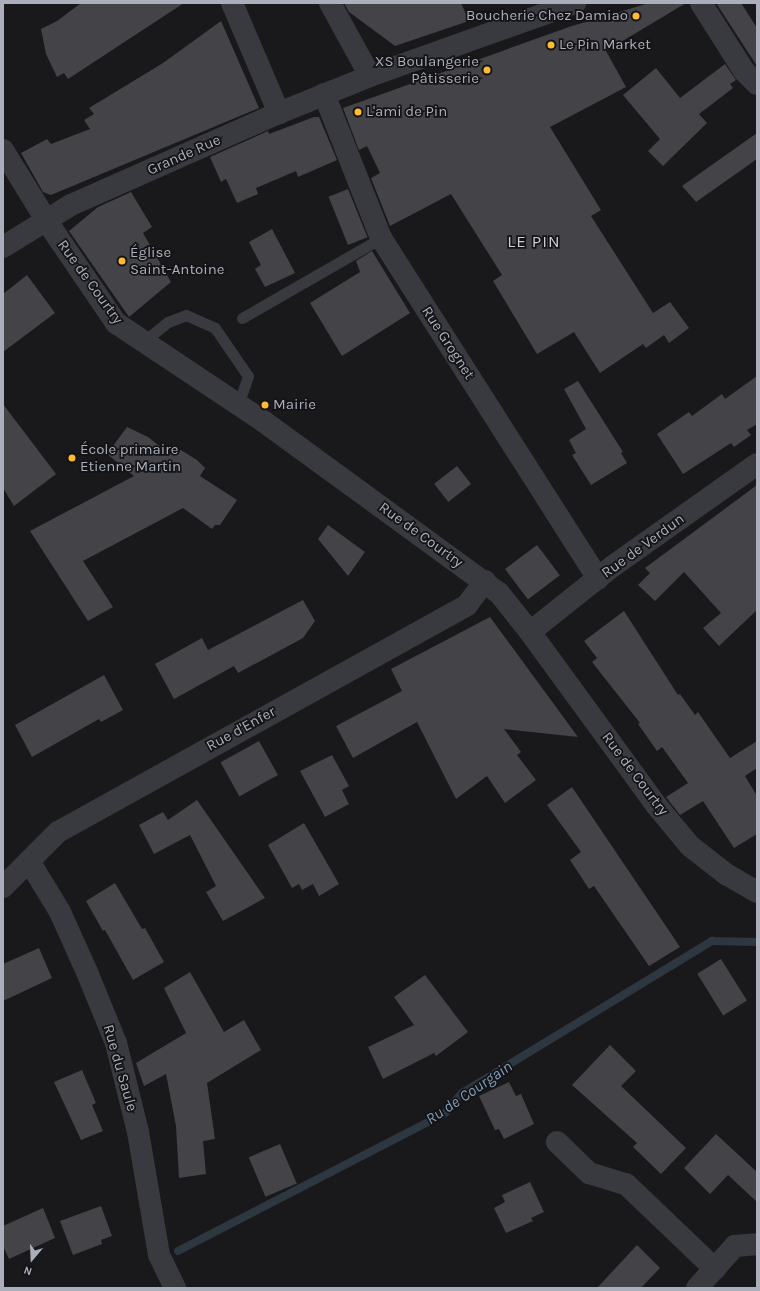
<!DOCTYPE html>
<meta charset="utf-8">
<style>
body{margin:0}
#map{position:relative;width:760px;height:1291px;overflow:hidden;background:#19181b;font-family:Karla,sans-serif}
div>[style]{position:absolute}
.stream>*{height:8px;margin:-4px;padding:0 4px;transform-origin:4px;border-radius:4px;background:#2d3740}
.building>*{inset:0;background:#434348;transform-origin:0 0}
.service>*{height:11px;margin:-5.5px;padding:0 5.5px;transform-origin:5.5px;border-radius:5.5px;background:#393a40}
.minor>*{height:22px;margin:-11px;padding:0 11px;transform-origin:11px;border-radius:11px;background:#393a40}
.tertiary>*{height:22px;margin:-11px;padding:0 11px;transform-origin:11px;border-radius:11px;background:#393a40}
.dots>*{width:11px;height:11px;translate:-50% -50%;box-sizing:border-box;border:2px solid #141316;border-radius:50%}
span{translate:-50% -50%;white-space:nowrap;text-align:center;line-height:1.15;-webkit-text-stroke:3.5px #141316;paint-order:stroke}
.poi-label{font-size:15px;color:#aaafbb}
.right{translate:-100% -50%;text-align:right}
.left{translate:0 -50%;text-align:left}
.street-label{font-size:15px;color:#aaafbb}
.water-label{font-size:16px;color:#7f9cb8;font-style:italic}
.quarter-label{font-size:17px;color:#cbced7;letter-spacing:1px}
.frame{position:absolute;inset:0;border:4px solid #aaafbb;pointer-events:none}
.north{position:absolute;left:12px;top:1239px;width:40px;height:40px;-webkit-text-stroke:3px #141316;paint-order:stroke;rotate:199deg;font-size:11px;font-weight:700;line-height:16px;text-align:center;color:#aaafbb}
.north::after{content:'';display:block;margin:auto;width:14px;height:18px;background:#aaafbb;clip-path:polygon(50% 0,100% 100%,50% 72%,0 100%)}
</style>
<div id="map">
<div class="stream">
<div style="left:178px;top:1251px;width:301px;rotate:-27.3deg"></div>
<div style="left:445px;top:1113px;width:26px;rotate:-50deg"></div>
<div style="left:462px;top:1093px;width:293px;rotate:-31.3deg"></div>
<div style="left:712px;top:941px;width:45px;rotate:1.3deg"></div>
</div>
<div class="building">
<div style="clip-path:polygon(81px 3px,184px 3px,68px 79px,64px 73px,57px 77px,46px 54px,41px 29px,57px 21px)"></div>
<div style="clip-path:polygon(344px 3px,461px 3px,469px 21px,395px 46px,349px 12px)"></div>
<div style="clip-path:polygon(649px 3px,686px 3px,606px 51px,626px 87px,550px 127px,601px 210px,591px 216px,653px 313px,670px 302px,689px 328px,669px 343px,664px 335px,646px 348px,643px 344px,600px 373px,574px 332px,537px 354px,493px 281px,502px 275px,451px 194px,390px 226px,371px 178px,380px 173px,367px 146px,359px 150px,343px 108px,569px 27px)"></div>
<div style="clip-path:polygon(716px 3px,741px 3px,757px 28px,757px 66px)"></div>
<div style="clip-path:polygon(221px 21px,259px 108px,51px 195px,43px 192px,21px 153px,47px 139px,51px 144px,90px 129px,84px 120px,94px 114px,89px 108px,163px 63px)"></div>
<div style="clip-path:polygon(725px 64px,736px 80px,730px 84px,733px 88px,699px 114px,707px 123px,663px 166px,648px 151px,660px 139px,623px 95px,656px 68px,680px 98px)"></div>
<div style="clip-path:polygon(314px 117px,319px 117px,337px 160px,298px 177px,296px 171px,256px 188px,258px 194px,237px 203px,226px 179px,221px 182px,210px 157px,268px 131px,269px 134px)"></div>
<div style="clip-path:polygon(757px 133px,757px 159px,696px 202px,682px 186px)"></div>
<div style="left:348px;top:189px;width:52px;height:21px;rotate:68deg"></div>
<div style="clip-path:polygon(131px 192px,152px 227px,143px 233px,171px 282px,129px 317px,69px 231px,98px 207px)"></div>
<div style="clip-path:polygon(272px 229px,295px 273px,265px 287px,255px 269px,261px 265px,249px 242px)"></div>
<div style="clip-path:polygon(372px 251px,410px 313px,342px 356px,310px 303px,360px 272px,356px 261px)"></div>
<div style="clip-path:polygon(27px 275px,55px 313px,3px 352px,3px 294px)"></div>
<div style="clip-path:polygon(757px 376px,757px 424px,747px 430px,751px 435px,734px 447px,731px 443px,683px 474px,657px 434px,689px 412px,692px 416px,722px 394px,725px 399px)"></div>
<div style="clip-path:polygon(578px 381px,623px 452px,621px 453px,627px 463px,591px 485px,572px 455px,576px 453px,569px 440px,586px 429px,564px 389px)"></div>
<div style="clip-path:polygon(3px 404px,56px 474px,14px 506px,3px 488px)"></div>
<div style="clip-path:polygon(127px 427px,148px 437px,170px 454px,176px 447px,197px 460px,205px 468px,200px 476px,237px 500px,220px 525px,215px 525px,212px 529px,183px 508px,83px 561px,113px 607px,88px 621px,30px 531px,134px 476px,107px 454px)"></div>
<div style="left:457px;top:466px;width:23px;height:29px;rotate:52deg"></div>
<div style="clip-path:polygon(757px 485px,757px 610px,719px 646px,703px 628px,721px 613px,684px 572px,655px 601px,638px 585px,650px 573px,645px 568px)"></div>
<div style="clip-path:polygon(328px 525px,365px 552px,348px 576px,318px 539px)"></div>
<div style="left:537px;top:545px;width:38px;height:40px;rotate:53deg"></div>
<div style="clip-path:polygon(303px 600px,315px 621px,303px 638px,238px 673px,234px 666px,174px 699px,155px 664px,202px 638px,208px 650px)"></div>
<div style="clip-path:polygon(624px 611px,678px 695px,680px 694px,695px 715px,698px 712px,730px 758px,757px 741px,757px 768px,745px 776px,757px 796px,757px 834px,734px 848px,703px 801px,680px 815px,666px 797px,688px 783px,662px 747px,657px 751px,638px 724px,640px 723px,592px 662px,597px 658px,584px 641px)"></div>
<div style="clip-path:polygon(490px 617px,578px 737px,504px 729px,521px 752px,517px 755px,536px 780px,505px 803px,487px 776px,456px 799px,417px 722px,353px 758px,336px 726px,402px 691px,391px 669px)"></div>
<div style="clip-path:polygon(104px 675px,123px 710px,101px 722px,99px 719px,32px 757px,15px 725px)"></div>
<div style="left:259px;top:741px;width:39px;height:44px;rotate:61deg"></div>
<div style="clip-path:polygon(332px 755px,349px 786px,342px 790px,349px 804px,325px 817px,300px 771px)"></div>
<div style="clip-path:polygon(572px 787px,680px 947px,649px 966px,594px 886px,589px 889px,570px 860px,581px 852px,547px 805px)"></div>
<div style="clip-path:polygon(197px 800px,265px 898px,223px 921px,206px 892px,216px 886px,190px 835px,154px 854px,139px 825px,163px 812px,168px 820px)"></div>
<div style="clip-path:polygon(304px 823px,339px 884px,319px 896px,313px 884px,302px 890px,299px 884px,292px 888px,268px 845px)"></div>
<div style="clip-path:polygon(115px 883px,142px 929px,145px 928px,164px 962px,133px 980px,105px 930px,103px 931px,86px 901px)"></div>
<div style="clip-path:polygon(39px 948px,52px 978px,3px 1001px,3px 964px)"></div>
<div style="left:721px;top:959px;width:49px;height:28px;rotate:58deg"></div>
<div style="clip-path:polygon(190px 972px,224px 1032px,244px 1020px,261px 1050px,207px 1083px,215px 1139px,203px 1141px,206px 1174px,179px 1178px,176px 1126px,166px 1074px,144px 1086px,136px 1063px,186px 1033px,164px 988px)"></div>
<div style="clip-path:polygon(425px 975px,468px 1032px,436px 1056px,434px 1053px,383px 1079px,368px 1047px,414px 1025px,394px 997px)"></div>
<div style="clip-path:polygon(610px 1045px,636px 1071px,621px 1086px,686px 1148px,661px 1174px,633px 1147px,637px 1143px,572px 1085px)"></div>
<div style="clip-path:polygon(82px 1070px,96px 1103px,92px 1105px,103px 1131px,81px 1140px,54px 1082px)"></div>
<div style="clip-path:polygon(509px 1082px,516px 1096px,521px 1094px,534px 1124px,504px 1139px,499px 1129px,495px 1130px,479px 1096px)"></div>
<div style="clip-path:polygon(716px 1134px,757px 1172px,757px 1202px,728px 1175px,710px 1194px,684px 1168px)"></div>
<div style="left:280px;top:1144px;width:43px;height:34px;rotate:67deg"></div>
<div style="clip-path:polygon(530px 1182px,544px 1212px,531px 1218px,533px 1221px,506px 1233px,494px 1208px,505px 1202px,502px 1195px)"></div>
<div style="clip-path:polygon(101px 1206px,112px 1236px,101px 1240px,102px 1244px,73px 1255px,60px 1221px)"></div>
<div style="clip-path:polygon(43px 1208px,55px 1238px,9px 1259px,3px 1246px,3px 1226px)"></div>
<div style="clip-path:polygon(637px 1245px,660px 1268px,641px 1288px,597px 1288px)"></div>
</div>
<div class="service">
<div style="left:242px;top:318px;width:160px;rotate:-29.9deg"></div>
<div style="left:143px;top:342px;width:32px;rotate:-39deg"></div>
<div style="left:168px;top:322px;width:19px;rotate:-21deg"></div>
<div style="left:186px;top:315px;width:32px;rotate:24deg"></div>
<div style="left:215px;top:328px;width:58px;rotate:55.5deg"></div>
<div style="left:248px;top:376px;width:31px;rotate:109deg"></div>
</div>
<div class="minor">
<div style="left:232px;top:3px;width:120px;rotate:66.9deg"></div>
<div style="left:330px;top:3px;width:83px;rotate:61.3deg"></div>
<div style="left:701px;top:3px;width:80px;rotate:57.7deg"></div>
<div style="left:744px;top:71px;width:18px;rotate:45deg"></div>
<div style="left:324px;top:94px;width:155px;rotate:68.4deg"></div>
<div style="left:381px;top:238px;width:404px;rotate:57.5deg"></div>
<div style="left:3px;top:247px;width:80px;rotate:-31.7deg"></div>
<div style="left:71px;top:205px;width:227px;rotate:-23.9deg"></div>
<div style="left:279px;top:113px;width:98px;rotate:-22.1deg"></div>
<div style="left:370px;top:76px;width:218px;rotate:-19.6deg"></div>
<div style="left:530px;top:632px;width:106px;rotate:-38.5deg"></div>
<div style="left:613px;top:566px;width:176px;rotate:-35.3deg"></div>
<div style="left:29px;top:861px;width:60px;rotate:58.7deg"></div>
<div style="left:60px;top:912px;width:66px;rotate:65.8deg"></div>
<div style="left:87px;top:972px;width:77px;rotate:67.8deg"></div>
<div style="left:116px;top:1043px;width:92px;rotate:76.1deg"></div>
<div style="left:138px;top:1132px;width:125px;rotate:80.3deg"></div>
<div style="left:159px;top:1255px;width:37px;rotate:64deg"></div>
<div style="left:3px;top:887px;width:78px;rotate:-45deg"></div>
<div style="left:58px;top:832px;width:468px;rotate:-29deg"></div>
<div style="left:467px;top:605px;width:30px;rotate:-53deg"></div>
<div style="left:557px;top:1142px;width:45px;rotate:44.1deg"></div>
<div style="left:589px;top:1173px;width:39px;rotate:17deg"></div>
<div style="left:626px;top:1184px;width:123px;rotate:43.7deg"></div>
<div style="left:697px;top:1288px;width:57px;rotate:-47.9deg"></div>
<div style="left:735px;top:1246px;width:21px;rotate:-5deg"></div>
</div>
<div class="tertiary">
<div style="left:3px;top:150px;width:82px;rotate:58.4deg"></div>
<div style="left:46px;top:220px;width:125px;rotate:55.8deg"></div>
<div style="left:116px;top:323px;width:177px;rotate:33.7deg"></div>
<div style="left:263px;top:421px;width:292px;rotate:36.1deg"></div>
<div style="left:499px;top:593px;width:50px;rotate:51.5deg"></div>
<div style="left:530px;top:632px;width:214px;rotate:53.9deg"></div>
<div style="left:656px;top:805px;width:53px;rotate:50.3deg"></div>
<div style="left:690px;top:846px;width:46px;rotate:37.9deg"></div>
<div style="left:726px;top:874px;width:36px;rotate:30deg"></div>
</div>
<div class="dots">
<div style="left:636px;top:16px;background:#ffbd2d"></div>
<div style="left:551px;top:45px;background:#ffbd2d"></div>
<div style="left:487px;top:70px;background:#ffbd2d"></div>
<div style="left:358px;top:112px;background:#ffbd2d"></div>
<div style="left:122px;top:261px;background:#ffbd2d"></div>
<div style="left:265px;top:405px;background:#ffbd2d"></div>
<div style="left:72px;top:458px;background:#ffbd2d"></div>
</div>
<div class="poi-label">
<span class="right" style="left:628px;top:16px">Boucherie Chez Damiao</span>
<span class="left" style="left:559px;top:45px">Le Pin Market</span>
<span class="right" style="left:479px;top:70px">XS Boulangerie<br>Pâtisserie</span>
<span class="left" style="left:366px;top:112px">L'ami de Pin</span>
<span class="left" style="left:130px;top:261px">Église<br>Saint-Antoine</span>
<span class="left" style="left:273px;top:405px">Mairie</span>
<span class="left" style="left:80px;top:458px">École primaire<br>Etienne Martin</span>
</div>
<div class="street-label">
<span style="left:184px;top:155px;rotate:-24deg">Grande Rue</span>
<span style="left:90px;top:282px;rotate:54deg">Rue de Courtry</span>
<span style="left:448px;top:343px;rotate:57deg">Rue Grognet</span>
<span style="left:421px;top:535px;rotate:36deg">Rue de Courtry</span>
<span style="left:643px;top:546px;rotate:-36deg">Rue de Verdun</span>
<span style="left:241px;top:729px;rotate:-29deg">Rue d'Enfer</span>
<span style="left:635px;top:774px;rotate:53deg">Rue de Courtry</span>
<span style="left:120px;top:1068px;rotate:74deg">Rue du Saule</span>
</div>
<div class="water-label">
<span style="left:469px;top:1093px;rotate:-34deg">Ru de Courgain</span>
</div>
<div class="quarter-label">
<span style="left:534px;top:242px">LE PIN</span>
</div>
<div class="frame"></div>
<div class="north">N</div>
</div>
